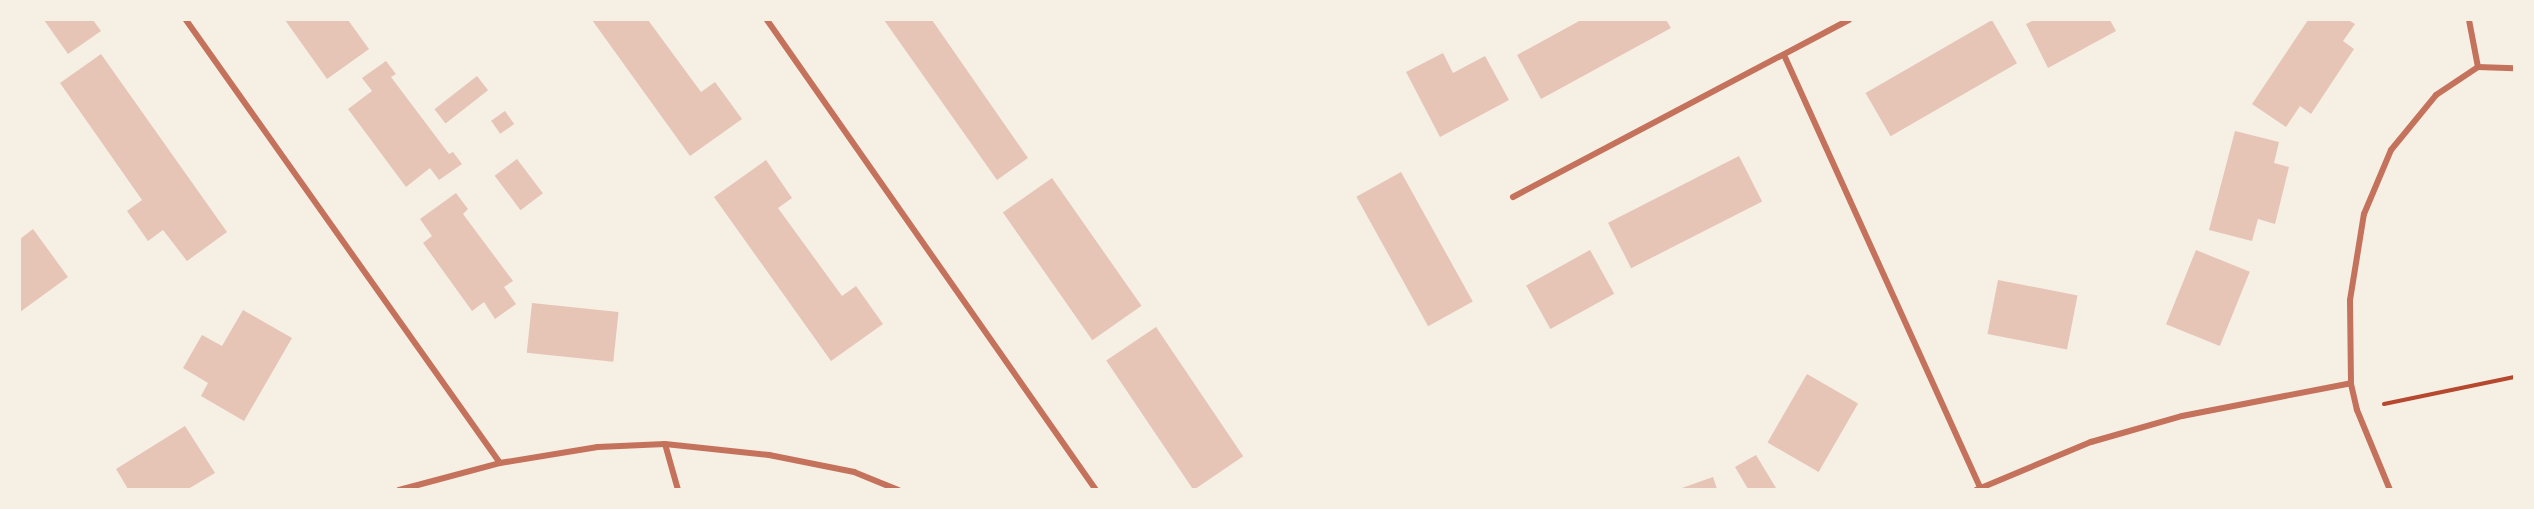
<!DOCTYPE html>
<style>
body{margin:0}
#map{position:relative;width:2534px;height:509px;overflow:hidden;background:#f6efe4;font-family:Manrope,sans-serif}
div>[style]{position:absolute}
.building>*{inset:0;background:#e6c5b7;transform-origin:0 0}
.path>*{height:4px;margin:-2px;padding:0 2px;transform-origin:2px;border-radius:2px;background:#b5482f}
.minor>*{height:6px;margin:-3px;padding:0 3px;transform-origin:3px;border-radius:3px;background:#c5725c}
span{translate:-50% -50%;white-space:nowrap;text-align:center;line-height:1.15;-webkit-text-stroke:6px #f6efe4;paint-order:stroke}
.frame{position:absolute;inset:0;border:21px solid #f6efe4;pointer-events:none}
</style>
<div id="map">
<div class="building">
<div style="clip-path:polygon(44px 20px,93px 20px,101px 31px,68px 54px)"></div>
<div style="clip-path:polygon(285px 20px,348px 20px,369px 49px,327px 79px)"></div>
<div style="clip-path:polygon(592px 20px,648px 20px,701px 92px,715px 82px,742px 119px,690px 156px)"></div>
<div style="clip-path:polygon(884px 20px,932px 20px,1028px 158px,997px 180px)"></div>
<div style="clip-path:polygon(1581px 20px,1666px 20px,1671px 28px,1541px 99px,1517px 55px)"></div>
<div style="left:1992px;top:20px;width:50px;height:146px;rotate:60deg"></div>
<div style="clip-path:polygon(2034px 20px,2110px 20px,2116px 31px,2048px 68px,2026px 24px)"></div>
<div style="clip-path:polygon(2308px 20px,2348px 20px,2355px 24px,2343px 41px,2354px 49px,2311px 114px,2300px 106px,2286px 127px,2252px 104px)"></div>
<div style="clip-path:polygon(1443px 53px,1453px 73px,1485px 56px,1509px 100px,1440px 137px,1406px 72px)"></div>
<div style="clip-path:polygon(101px 54px,227px 232px,187px 261px,163px 230px,148px 241px,127px 211px,142px 200px,60px 83px)"></div>
<div style="clip-path:polygon(386px 61px,396px 74px,391px 77px,449px 154px,453px 152px,462px 164px,439px 180px,430px 168px,406px 187px,348px 109px,372px 91px,362px 78px)"></div>
<div style="left:477px;top:76px;width:18px;height:54px;rotate:52deg"></div>
<div style="left:505px;top:111px;width:16px;height:17px;rotate:55deg"></div>
<div style="clip-path:polygon(2235px 131px,2279px 142px,2274px 163px,2289px 167px,2275px 224px,2258px 219px,2252px 241px,2209px 230px)"></div>
<div style="left:1739px;top:156px;width:51px;height:147px;rotate:63deg"></div>
<div style="left:517px;top:159px;width:43px;height:28px;rotate:53deg"></div>
<div style="clip-path:polygon(766px 160px,792px 198px,778px 208px,842px 296px,856px 286px,883px 324px,831px 361px,714px 197px)"></div>
<div style="left:1401px;top:172px;width:148px;height:51px;rotate:61deg"></div>
<div style="left:1052px;top:178px;width:156px;height:60px;rotate:55deg"></div>
<div style="clip-path:polygon(456px 193px,468px 209px,463px 214px,513px 281px,504px 287px,516px 304px,495px 319px,484px 302px,472px 311px,423px 243px,432px 236px,420px 219px)"></div>
<div style="clip-path:polygon(33px 229px,68px 277px,20px 312px,20px 239px)"></div>
<div style="left:1590px;top:250px;width:50px;height:73px;rotate:61deg"></div>
<div style="left:2196px;top:250px;width:58px;height:80px;rotate:22deg"></div>
<div style="left:1998px;top:280px;width:81px;height:55px;rotate:11deg"></div>
<div style="left:532px;top:303px;width:87px;height:50px;rotate:6deg"></div>
<div style="clip-path:polygon(243px 310px,292px 338px,244px 421px,201px 396px,208px 383px,183px 368px,202px 335px,222px 346px)"></div>
<div style="left:1156px;top:327px;width:156px;height:60px;rotate:56deg"></div>
<div style="left:1807px;top:374px;width:59px;height:79px;rotate:30deg"></div>
<div style="clip-path:polygon(185px 426px,215px 473px,188px 489px,128px 489px,116px 469px)"></div>
<div style="clip-path:polygon(1756px 455px,1776px 488px,1774px 489px,1748px 489px,1735px 467px)"></div>
<div style="clip-path:polygon(1713px 477px,1717px 489px,1679px 489px)"></div>
</div>
<div class="path">
<div style="left:2384px;top:404px;width:133px;rotate:-11.7deg"></div>
</div>
<div class="minor">
<div style="left:186px;top:20px;width:543px;rotate:54.67deg"></div>
<div style="left:767px;top:20px;width:574px;rotate:55.01deg"></div>
<div style="left:2469px;top:20px;width:48px;rotate:79.2deg"></div>
<div style="left:1784px;top:55px;width:474px;rotate:65.6deg"></div>
<div style="left:1513px;top:197px;width:380px;rotate:-27.8deg"></div>
<div style="left:665px;top:444px;width:48px;rotate:74.2deg"></div>
<div style="left:399px;top:490px;width:105px;rotate:-15deg"></div>
<div style="left:500px;top:463px;width:99px;rotate:-9.3deg"></div>
<div style="left:598px;top:447px;width:67px;rotate:-2.6deg"></div>
<div style="left:665px;top:444px;width:105px;rotate:6deg"></div>
<div style="left:769px;top:455px;width:87px;rotate:11.3deg"></div>
<div style="left:854px;top:472px;width:48px;rotate:22.2deg"></div>
<div style="left:1976px;top:490px;width:125px;rotate:-22.7deg"></div>
<div style="left:2091px;top:442px;width:95px;rotate:-15.9deg"></div>
<div style="left:2182px;top:416px;width:172px;rotate:-11deg"></div>
<div style="left:2390px;top:490px;width:87px;rotate:-112.4deg"></div>
<div style="left:2357px;top:410px;width:28px;rotate:-103deg"></div>
<div style="left:2351px;top:383px;width:83px;rotate:-90.7deg"></div>
<div style="left:2350px;top:300px;width:87px;rotate:-80.8deg"></div>
<div style="left:2364px;top:214px;width:69px;rotate:-67.1deg"></div>
<div style="left:2391px;top:150px;width:71px;rotate:-50.7deg"></div>
<div style="left:2436px;top:95px;width:50px;rotate:-33.7deg"></div>
<div style="left:2478px;top:67px;width:36px;rotate:2deg"></div>
</div>
<div class="frame"></div>
</div>
